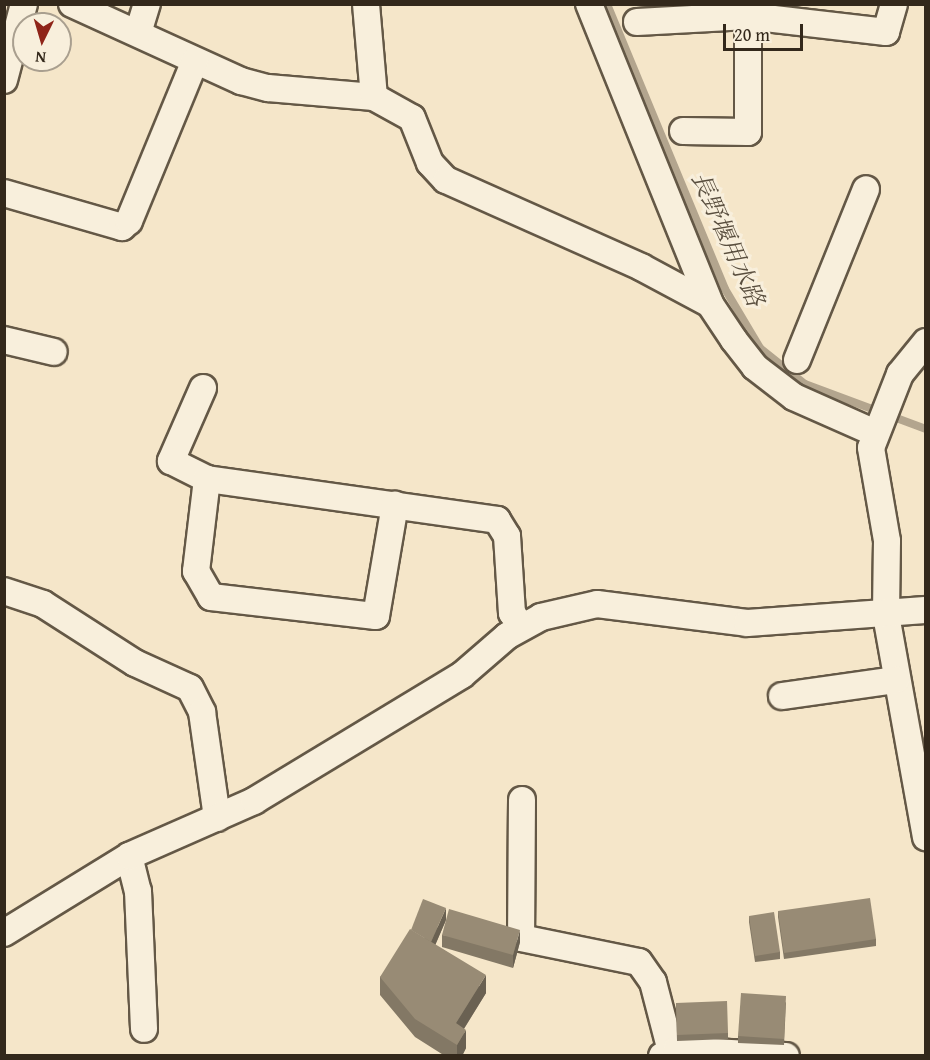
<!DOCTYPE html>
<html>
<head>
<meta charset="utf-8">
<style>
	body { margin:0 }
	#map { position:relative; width:930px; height:1060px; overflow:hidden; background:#f5e6c9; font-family:"Gentium Book Plus","Noto Serif JP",serif }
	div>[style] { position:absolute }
	.stream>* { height:8px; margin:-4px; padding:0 4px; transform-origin:4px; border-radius:4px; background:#b3a58e }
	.roads { filter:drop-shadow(2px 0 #645846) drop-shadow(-2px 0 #645846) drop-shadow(0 2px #645846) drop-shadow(0 -2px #645846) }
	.street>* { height:26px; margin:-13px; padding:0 13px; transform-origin:13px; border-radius:13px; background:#f8efdc }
	.wall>* { inset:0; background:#837865 }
	.shaded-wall>* { inset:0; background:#6a6152 }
	.building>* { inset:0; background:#988b75 }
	span { translate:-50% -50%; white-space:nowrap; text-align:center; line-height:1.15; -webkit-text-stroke:6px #f8efdc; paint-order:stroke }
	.water-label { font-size:24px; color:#594e3e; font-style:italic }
	.frame { position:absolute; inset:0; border:6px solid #33281b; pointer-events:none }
	.north { position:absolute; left:12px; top:12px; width:60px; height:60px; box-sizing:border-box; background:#f8efdc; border:2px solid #a99f8f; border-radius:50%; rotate:185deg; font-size:16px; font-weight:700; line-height:24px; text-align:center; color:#33281b }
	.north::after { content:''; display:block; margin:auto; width:21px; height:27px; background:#8f2418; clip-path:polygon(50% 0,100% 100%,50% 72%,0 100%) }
	.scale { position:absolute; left:723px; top:24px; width:80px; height:27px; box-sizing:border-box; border:3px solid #33281b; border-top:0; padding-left:8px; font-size:18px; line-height:21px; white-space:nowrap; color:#33281b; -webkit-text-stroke:4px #f8efdc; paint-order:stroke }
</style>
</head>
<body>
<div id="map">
	<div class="stream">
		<div style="left:607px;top:4px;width:308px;rotate:67.5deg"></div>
		<div style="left:725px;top:289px;width:69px;rotate:59.3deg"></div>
		<div style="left:760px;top:348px;width:58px;rotate:38.7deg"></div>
		<div style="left:805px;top:384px;width:129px;rotate:20.4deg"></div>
	</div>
	<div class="roads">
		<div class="street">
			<div style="left:72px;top:4px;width:186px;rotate:24.5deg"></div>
			<div style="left:241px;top:81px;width:28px;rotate:15deg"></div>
			<div style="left:268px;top:88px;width:106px;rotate:4.9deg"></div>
			<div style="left:374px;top:97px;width:43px;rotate:28.9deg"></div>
			<div style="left:412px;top:118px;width:48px;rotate:68.2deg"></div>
			<div style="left:430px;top:163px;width:23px;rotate:47deg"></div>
			<div style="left:446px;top:180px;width:214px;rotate:24deg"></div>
			<div style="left:641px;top:267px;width:78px;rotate:28.2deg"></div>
			<div style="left:366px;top:4px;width:93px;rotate:85.1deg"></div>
			<div style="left:589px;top:4px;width:323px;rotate:68deg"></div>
			<div style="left:710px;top:304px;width:43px;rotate:56.3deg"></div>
			<div style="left:734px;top:340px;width:34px;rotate:52deg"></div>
			<div style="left:755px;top:367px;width:49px;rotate:37.6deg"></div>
			<div style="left:794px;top:397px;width:86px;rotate:23.9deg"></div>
			<div style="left:637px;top:22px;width:111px;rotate:-3.1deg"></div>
			<div style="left:748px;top:16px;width:139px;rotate:6.6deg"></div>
			<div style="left:886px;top:32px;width:29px;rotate:-74deg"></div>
			<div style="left:138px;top:33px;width:30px;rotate:-73deg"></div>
			<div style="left:4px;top:80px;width:79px;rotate:-75.3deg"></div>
			<div style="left:683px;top:131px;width:65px;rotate:0.9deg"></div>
			<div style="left:748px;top:132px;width:116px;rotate:-90deg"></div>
			<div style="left:4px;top:193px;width:123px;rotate:16.1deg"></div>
			<div style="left:122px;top:227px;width:9px;rotate:-41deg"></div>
			<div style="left:129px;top:221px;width:173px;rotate:-67.6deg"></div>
			<div style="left:4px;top:340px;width:51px;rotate:13.5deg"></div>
			<div style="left:926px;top:342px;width:41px;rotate:129.1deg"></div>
			<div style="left:900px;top:374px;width:79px;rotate:111.4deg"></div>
			<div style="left:871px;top:448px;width:94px;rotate:80.2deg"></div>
			<div style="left:887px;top:541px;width:74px;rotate:90.8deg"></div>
			<div style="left:886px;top:615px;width:226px;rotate:79.8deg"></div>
			<div style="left:797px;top:360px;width:184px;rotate:-68deg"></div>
			<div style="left:203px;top:388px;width:80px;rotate:113.7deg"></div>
			<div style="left:171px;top:461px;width:40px;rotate:26.6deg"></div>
			<div style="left:207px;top:479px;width:293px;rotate:8deg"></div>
			<div style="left:497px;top:520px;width:19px;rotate:58deg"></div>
			<div style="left:507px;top:536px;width:77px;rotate:86.3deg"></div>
			<div style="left:512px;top:613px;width:16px;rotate:55deg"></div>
			<div style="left:207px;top:479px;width:93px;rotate:96.8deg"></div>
			<div style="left:196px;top:571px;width:30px;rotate:60deg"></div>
			<div style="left:211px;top:597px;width:166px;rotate:6.6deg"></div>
			<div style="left:376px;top:616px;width:113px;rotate:-80.3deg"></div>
			<div style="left:4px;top:591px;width:41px;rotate:18.4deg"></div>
			<div style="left:43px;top:604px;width:109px;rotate:32.7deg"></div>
			<div style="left:135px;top:663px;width:60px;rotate:24.4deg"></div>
			<div style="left:190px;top:688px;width:27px;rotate:63deg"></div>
			<div style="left:202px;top:712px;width:107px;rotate:81.9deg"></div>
			<div style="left:782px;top:696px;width:115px;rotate:-8deg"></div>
			<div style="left:522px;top:800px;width:138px;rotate:90.4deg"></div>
			<div style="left:521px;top:938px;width:120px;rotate:11.5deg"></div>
			<div style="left:639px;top:962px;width:24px;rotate:55deg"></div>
			<div style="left:653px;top:982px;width:71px;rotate:75.4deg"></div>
			<div style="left:129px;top:856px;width:36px;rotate:76deg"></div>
			<div style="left:138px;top:891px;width:138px;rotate:87.5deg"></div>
			<div style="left:4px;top:933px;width:147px;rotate:-31.6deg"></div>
			<div style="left:129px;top:856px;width:137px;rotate:-23.7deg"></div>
			<div style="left:254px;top:801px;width:243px;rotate:-31.2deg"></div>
			<div style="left:462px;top:675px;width:60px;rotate:-40.9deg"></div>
			<div style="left:507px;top:636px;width:39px;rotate:-29deg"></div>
			<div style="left:541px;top:617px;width:57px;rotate:-13.1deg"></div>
			<div style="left:597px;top:604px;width:151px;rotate:7.2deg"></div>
			<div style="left:747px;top:623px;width:179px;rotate:-4.2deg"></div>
			<div style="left:662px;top:1056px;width:15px;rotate:-23deg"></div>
			<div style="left:676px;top:1050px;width:110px;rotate:3.1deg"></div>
		</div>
	</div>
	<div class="wall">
		<div style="clip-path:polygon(778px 911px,876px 939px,876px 946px,784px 959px,778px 917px)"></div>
		<div style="clip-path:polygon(749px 916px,780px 952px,780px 959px,755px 962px,749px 922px)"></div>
		<div style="clip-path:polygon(446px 920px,435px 945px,486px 993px,464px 1029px,466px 1048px,462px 1056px,445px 1056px,415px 1037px,380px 995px,380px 977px)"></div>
		<div style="clip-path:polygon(442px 935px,520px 942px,513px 968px,442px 947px)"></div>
		<div style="clip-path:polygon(786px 1002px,784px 1045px,738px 1043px,738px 1036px)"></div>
		<div style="clip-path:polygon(676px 1003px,728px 1033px,728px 1039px,677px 1041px)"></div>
	</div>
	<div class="shaded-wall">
		<div style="clip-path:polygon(446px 908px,446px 920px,431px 955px,431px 942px)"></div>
		<div style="clip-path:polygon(520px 930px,520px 942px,513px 968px,513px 955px)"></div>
		<div style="clip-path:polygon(486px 975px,486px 993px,456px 1041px,456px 1023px)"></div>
		<div style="clip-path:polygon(466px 1030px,466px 1048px,462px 1056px,457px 1056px,457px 1045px)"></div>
	</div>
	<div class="building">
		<div style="clip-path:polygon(870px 898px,876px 939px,784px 953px,778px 911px)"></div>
		<div style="clip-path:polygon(423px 899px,446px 908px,431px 942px,411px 930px)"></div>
		<div style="clip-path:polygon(449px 909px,520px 930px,513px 955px,442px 935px)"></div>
		<div style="clip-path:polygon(774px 912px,780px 952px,755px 956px,749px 916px)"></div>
		<div style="clip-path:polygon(410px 929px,486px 975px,456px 1023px,466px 1030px,457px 1045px,415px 1019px,380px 977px)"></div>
		<div style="clip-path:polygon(741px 993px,786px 996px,784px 1039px,738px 1036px)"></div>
		<div style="clip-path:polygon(727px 1001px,728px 1033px,677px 1035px,676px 1003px)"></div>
	</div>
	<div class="water-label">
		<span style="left:728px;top:239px;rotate:66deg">長野堰用水路</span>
	</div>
	<div class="frame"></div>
	<div class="north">N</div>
	<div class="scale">20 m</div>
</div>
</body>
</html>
